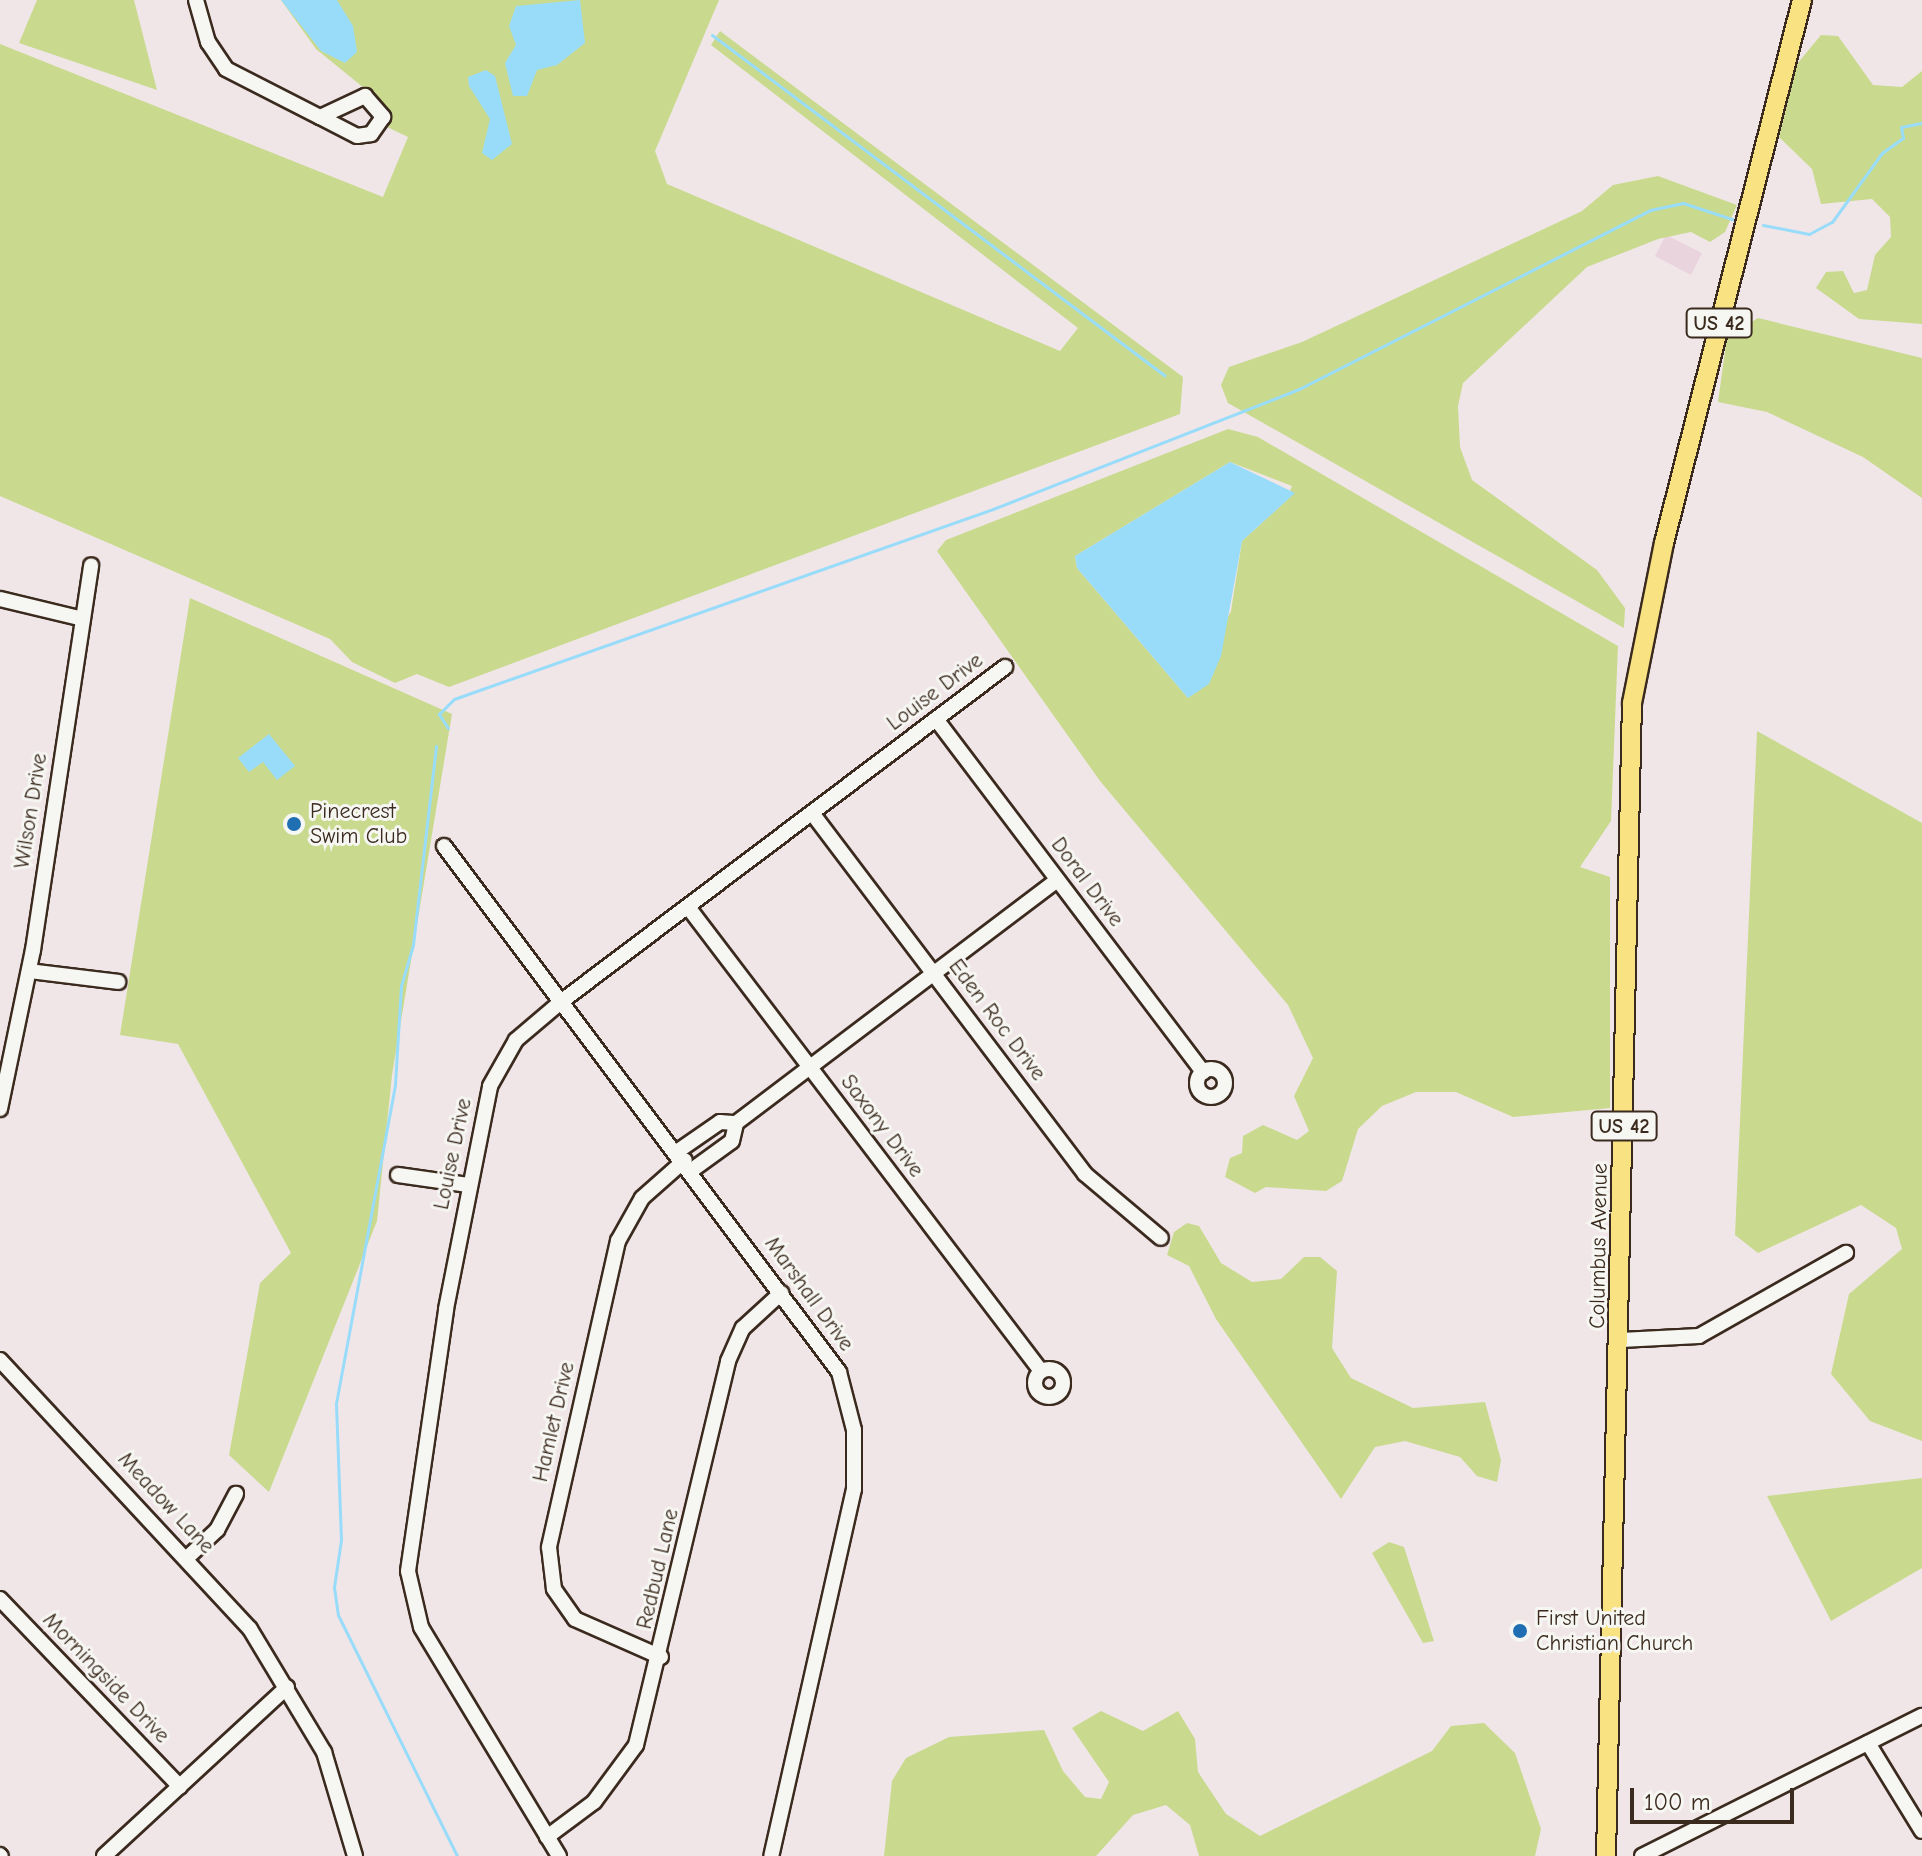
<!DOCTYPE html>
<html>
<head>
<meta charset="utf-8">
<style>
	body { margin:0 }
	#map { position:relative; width:1922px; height:1856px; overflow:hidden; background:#f0e6e8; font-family:"Comic Neue",sans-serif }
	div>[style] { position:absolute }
	.built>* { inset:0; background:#e9d3dc }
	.green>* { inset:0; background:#c9da8e }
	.water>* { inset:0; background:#98dcfa }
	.stream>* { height:3px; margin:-1.5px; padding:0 1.5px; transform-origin:1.5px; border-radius:1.5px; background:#98dcfa }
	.roads { filter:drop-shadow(2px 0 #3b2a1e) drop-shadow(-2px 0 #3b2a1e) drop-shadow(0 2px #3b2a1e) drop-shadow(0 -2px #3b2a1e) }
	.minor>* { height:14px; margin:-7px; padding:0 7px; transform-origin:7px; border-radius:7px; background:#f6f6f2 }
	.minor>.ring { margin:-7px; padding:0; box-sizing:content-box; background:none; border:14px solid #f6f6f2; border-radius:50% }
	.major>* { height:18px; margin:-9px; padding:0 9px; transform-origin:9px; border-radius:9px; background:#f8e281 }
	.dots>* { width:22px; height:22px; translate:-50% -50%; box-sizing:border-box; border:4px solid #f6f6f2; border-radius:50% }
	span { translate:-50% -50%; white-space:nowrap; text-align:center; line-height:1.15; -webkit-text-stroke:6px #f6f6f2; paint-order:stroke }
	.shield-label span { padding:2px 6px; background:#f6f6f2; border:2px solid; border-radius:6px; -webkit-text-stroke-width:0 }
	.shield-label { font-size:20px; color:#3b2a1e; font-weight:700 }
	.street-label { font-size:22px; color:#3b2a1e }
	.poi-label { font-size:22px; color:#3b2a1e }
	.left { translate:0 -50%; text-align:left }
	.scale { position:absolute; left:1630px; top:1788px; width:164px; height:36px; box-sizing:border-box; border:4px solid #3b2a1e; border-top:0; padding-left:10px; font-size:24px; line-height:28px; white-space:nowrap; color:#3b2a1e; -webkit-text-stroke:6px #f6f6f2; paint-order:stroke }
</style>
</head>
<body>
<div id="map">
	<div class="built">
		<div style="clip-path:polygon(1666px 235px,1702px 253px,1691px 275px,1655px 256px)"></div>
	</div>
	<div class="green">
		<div style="clip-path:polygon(37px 0,134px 0,157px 90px,19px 43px)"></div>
		<div style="clip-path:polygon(281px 0,719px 0,655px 151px,667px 184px,1060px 351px,1078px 328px,711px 45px,720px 31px,1183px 377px,1180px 414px,449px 687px,417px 674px,395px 683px,352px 662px,330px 639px,0 496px,0 44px,383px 197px,408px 137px,385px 126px,380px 101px,316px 49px)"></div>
		<div style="clip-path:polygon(1821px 35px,1838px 36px,1873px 85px,1902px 87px,1922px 71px,1922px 324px,1859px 319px,1816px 288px,1826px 272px,1843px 271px,1854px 293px,1867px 290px,1875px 255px,1891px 237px,1890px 217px,1872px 199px,1821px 204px,1812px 169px,1779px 137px,1797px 64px)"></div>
		<div style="clip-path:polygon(1658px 176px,1737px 205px,1725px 232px,1710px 242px,1691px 232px,1658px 239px,1587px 267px,1463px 383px,1458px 406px,1460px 447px,1472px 480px,1597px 570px,1625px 608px,1624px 628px,1228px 403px,1221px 385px,1229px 367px,1302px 342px,1582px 211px,1613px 185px)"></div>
		<div style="clip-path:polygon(1758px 318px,1922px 358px,1922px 498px,1863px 457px,1767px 412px,1718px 402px,1727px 337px)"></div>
		<div style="clip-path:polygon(evenodd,1228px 429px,1258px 437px,1618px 646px,1611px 821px,1580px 867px,1610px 877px,1610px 1108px,1513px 1117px,1456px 1092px,1416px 1092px,1382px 1106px,1358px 1129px,1342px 1181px,1326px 1191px,1266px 1187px,1255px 1193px,1225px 1177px,1230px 1158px,1242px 1153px,1243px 1136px,1263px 1125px,1297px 1140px,1309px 1131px,1294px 1096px,1313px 1058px,1288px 1005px,1100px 781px,937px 551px,946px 540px,1228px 429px,1230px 462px,1292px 486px,1286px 501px,1242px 541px,1231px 611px,1188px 698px,1077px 568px,1075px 556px,1230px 462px)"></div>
		<div style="clip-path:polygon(190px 598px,452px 714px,392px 1075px,377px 1221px,269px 1492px,229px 1455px,260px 1283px,291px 1253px,178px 1044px,120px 1035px)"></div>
		<div style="clip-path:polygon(1757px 731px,1922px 823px,1922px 1441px,1870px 1421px,1831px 1374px,1849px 1294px,1902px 1249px,1896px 1228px,1861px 1205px,1758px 1253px,1735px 1235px)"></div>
		<div style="clip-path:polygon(1187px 1223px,1199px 1226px,1221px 1263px,1252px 1282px,1281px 1279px,1304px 1257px,1320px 1257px,1337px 1271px,1332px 1348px,1351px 1378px,1413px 1408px,1485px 1402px,1501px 1460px,1497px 1482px,1477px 1476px,1460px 1457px,1405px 1441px,1375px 1447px,1341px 1499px,1216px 1319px,1189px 1266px,1167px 1255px,1174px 1232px)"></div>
		<div style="clip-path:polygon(1922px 1478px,1922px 1568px,1831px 1621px,1767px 1496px)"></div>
		<div style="clip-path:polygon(1389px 1542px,1404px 1547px,1434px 1641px,1423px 1643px,1372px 1553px)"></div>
		<div style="clip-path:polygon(1101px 1711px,1143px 1731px,1178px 1711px,1195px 1739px,1198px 1772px,1226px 1814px,1260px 1836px,1432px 1751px,1451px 1726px,1484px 1723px,1515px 1753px,1541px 1829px,1535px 1856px,1199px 1856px,1190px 1825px,1166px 1805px,1133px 1815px,1096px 1856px,884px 1856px,892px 1781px,906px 1758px,949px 1737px,1044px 1730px,1063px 1771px,1085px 1797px,1101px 1799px,1109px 1782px,1072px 1728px)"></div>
	</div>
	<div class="water">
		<div style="clip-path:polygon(281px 0,337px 0,353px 26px,357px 52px,345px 63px,321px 51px)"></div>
		<div style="clip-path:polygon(580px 0,585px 43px,557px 65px,537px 70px,527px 96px,513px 96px,505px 63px,516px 45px,509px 26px,516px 6px)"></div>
		<div style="clip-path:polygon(486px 70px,495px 76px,512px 144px,492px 160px,482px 153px,490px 119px,469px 86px,468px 77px)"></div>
		<div style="clip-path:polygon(1230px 462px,1295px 493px,1242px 541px,1221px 656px,1209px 684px,1188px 698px,1077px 568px,1075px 556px)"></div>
		<div style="clip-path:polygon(269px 734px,295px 766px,277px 780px,263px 762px,249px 772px,238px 758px)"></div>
	</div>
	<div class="stream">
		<div style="left:712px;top:35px;width:566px;rotate:36.95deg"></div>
		<div style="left:1763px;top:225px;width:47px;rotate:11.1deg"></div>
		<div style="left:1809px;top:234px;width:26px;rotate:-28deg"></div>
		<div style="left:1832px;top:222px;width:85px;rotate:-54.1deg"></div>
		<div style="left:1882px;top:153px;width:26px;rotate:-36deg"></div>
		<div style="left:1903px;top:138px;width:11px;rotate:-100deg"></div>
		<div style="left:1901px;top:127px;width:21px;rotate:-11deg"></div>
		<div style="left:448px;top:728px;width:17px;rotate:-123deg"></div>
		<div style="left:439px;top:714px;width:21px;rotate:-45deg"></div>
		<div style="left:454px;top:699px;width:572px;rotate:-19.42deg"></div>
		<div style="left:993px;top:509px;width:329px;rotate:-21.4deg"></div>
		<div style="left:1299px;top:389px;width:394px;rotate:-27deg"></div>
		<div style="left:1650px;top:210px;width:34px;rotate:-12deg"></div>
		<div style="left:1683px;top:203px;width:55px;rotate:18.1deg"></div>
		<div style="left:436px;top:746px;width:200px;rotate:96.6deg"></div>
		<div style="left:413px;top:945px;width:43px;rotate:106.3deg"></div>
		<div style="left:401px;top:986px;width:99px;rotate:93.5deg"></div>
		<div style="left:395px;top:1085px;width:324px;rotate:100.5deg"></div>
		<div style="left:336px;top:1404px;width:136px;rotate:87.9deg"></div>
		<div style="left:341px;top:1540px;width:48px;rotate:98.5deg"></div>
		<div style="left:334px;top:1587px;width:28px;rotate:82deg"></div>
		<div style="left:338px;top:1615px;width:269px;rotate:63.7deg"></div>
	</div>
	<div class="roads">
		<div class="minor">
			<div style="left:196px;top:0;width:44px;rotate:74.1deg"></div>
			<div style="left:208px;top:42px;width:32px;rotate:56deg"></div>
			<div style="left:226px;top:69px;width:106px;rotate:27.1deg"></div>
			<div style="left:365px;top:96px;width:28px;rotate:49deg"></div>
			<div style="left:383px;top:117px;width:21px;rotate:125deg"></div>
			<div style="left:371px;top:134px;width:14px;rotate:172deg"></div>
			<div style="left:357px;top:136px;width:42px;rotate:-152.8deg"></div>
			<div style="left:320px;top:117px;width:50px;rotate:-25deg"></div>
			<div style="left:0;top:599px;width:85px;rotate:13.5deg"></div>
			<div style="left:936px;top:719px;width:443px;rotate:52.9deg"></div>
			<div style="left:812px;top:813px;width:453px;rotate:52.9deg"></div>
			<div style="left:1085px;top:1174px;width:99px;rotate:40.1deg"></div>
			<div style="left:444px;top:846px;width:658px;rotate:53.1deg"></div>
			<div style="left:839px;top:1372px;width:60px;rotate:75.5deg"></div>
			<div style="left:854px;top:1430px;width:59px;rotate:90deg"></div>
			<div style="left:854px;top:1489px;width:376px;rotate:102.7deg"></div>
			<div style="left:688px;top:907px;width:583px;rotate:52.74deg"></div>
			<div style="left:29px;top:971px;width:90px;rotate:7deg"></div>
			<div class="ring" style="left:1197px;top:1069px;width:14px;height:14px"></div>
			<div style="left:0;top:1109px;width:162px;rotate:-78.3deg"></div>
			<div style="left:33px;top:950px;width:389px;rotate:-81.4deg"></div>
			<div style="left:678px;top:1151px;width:51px;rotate:-34.6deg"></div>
			<div style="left:720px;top:1122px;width:16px;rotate:4deg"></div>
			<div style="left:736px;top:1123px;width:403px;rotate:-37.1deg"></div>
			<div style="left:692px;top:1170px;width:49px;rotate:-35.9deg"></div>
			<div style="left:732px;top:1141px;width:18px;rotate:-77deg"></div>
			<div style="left:398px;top:1175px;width:71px;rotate:8.1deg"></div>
			<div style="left:1621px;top:1340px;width:78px;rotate:-2.9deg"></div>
			<div style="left:1699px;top:1336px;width:169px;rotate:-29.5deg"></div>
			<div style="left:0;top:1360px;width:367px;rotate:47.1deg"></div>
			<div style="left:250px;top:1629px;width:144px;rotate:59deg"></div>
			<div style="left:324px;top:1752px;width:109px;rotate:73.4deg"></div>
			<div class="ring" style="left:1035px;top:1369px;width:14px;height:14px"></div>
			<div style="left:188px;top:1557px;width:40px;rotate:-43deg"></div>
			<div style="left:217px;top:1530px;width:41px;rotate:-62.2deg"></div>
			<div style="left:0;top:1599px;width:260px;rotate:46.2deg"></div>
			<div style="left:661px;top:1657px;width:94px;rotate:-156.2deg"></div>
			<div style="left:575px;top:1619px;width:37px;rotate:-125deg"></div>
			<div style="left:554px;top:1589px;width:42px;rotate:-96.8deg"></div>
			<div style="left:549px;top:1547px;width:314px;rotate:-77.3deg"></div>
			<div style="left:618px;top:1241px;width:49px;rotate:-60.8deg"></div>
			<div style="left:642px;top:1198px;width:57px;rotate:-41.5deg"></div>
			<div style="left:1868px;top:1743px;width:103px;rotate:58.5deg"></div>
			<div style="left:547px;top:1837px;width:59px;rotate:-36.7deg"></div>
			<div style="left:594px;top:1802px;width:71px;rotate:-53.6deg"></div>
			<div style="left:636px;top:1745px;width:395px;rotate:-76.5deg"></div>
			<div style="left:728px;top:1361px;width:36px;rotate:-66deg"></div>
			<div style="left:743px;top:1328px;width:52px;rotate:-42.6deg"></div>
			<div style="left:0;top:1855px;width:1px;rotate:45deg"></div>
			<div style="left:104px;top:1856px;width:249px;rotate:-42.7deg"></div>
			<div style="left:559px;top:1856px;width:267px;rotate:-121.1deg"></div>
			<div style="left:421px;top:1627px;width:57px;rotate:-103.1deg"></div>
			<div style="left:408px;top:1571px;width:265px;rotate:-81.7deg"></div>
			<div style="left:446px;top:1309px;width:227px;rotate:-78.8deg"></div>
			<div style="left:490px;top:1086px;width:53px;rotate:-60.5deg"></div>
			<div style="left:516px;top:1040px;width:60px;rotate:-40.3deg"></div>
			<div style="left:562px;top:1001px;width:555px;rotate:-37.01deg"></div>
			<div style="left:1642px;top:1856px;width:313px;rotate:-26.6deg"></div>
		</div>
		<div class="major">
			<div style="left:1606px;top:1856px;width:1153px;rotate:-88.71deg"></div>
			<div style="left:1632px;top:703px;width:163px;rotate:-78.7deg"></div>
			<div style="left:1664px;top:543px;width:560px;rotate:-75.74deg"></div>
		</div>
	</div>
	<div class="dots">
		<div style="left:294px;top:824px;background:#1f6fb2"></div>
		<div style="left:1520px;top:1631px;background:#1f6fb2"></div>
	</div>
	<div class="shield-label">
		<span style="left:1719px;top:323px">US 42</span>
		<span style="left:1624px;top:1126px">US 42</span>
	</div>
	<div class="street-label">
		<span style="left:935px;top:692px;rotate:-37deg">Louise Drive</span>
		<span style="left:31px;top:811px;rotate:-81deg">Wilson Drive</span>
		<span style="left:1087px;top:882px;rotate:53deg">Doral Drive</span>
		<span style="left:997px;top:1020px;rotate:53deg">Eden Roc Drive</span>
		<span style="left:882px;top:1126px;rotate:53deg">Saxony Drive</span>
		<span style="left:453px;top:1154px;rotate:-78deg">Louise Drive</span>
		<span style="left:1599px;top:1246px;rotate:-89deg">Columbus Avenue</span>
		<span style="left:809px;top:1294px;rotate:54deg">Marshall Drive</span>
		<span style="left:554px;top:1422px;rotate:-77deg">Hamlet Drive</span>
		<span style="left:166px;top:1503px;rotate:47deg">Meadow Lane</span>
		<span style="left:658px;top:1569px;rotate:-77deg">Redbud Lane</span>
		<span style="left:106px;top:1678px;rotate:46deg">Morningside Drive</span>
	</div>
	<div class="poi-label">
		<span class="left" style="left:310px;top:824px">Pinecrest<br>Swim Club</span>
		<span class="left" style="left:1536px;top:1631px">First United<br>Christian Church</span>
	</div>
	<div class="scale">100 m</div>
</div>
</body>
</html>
